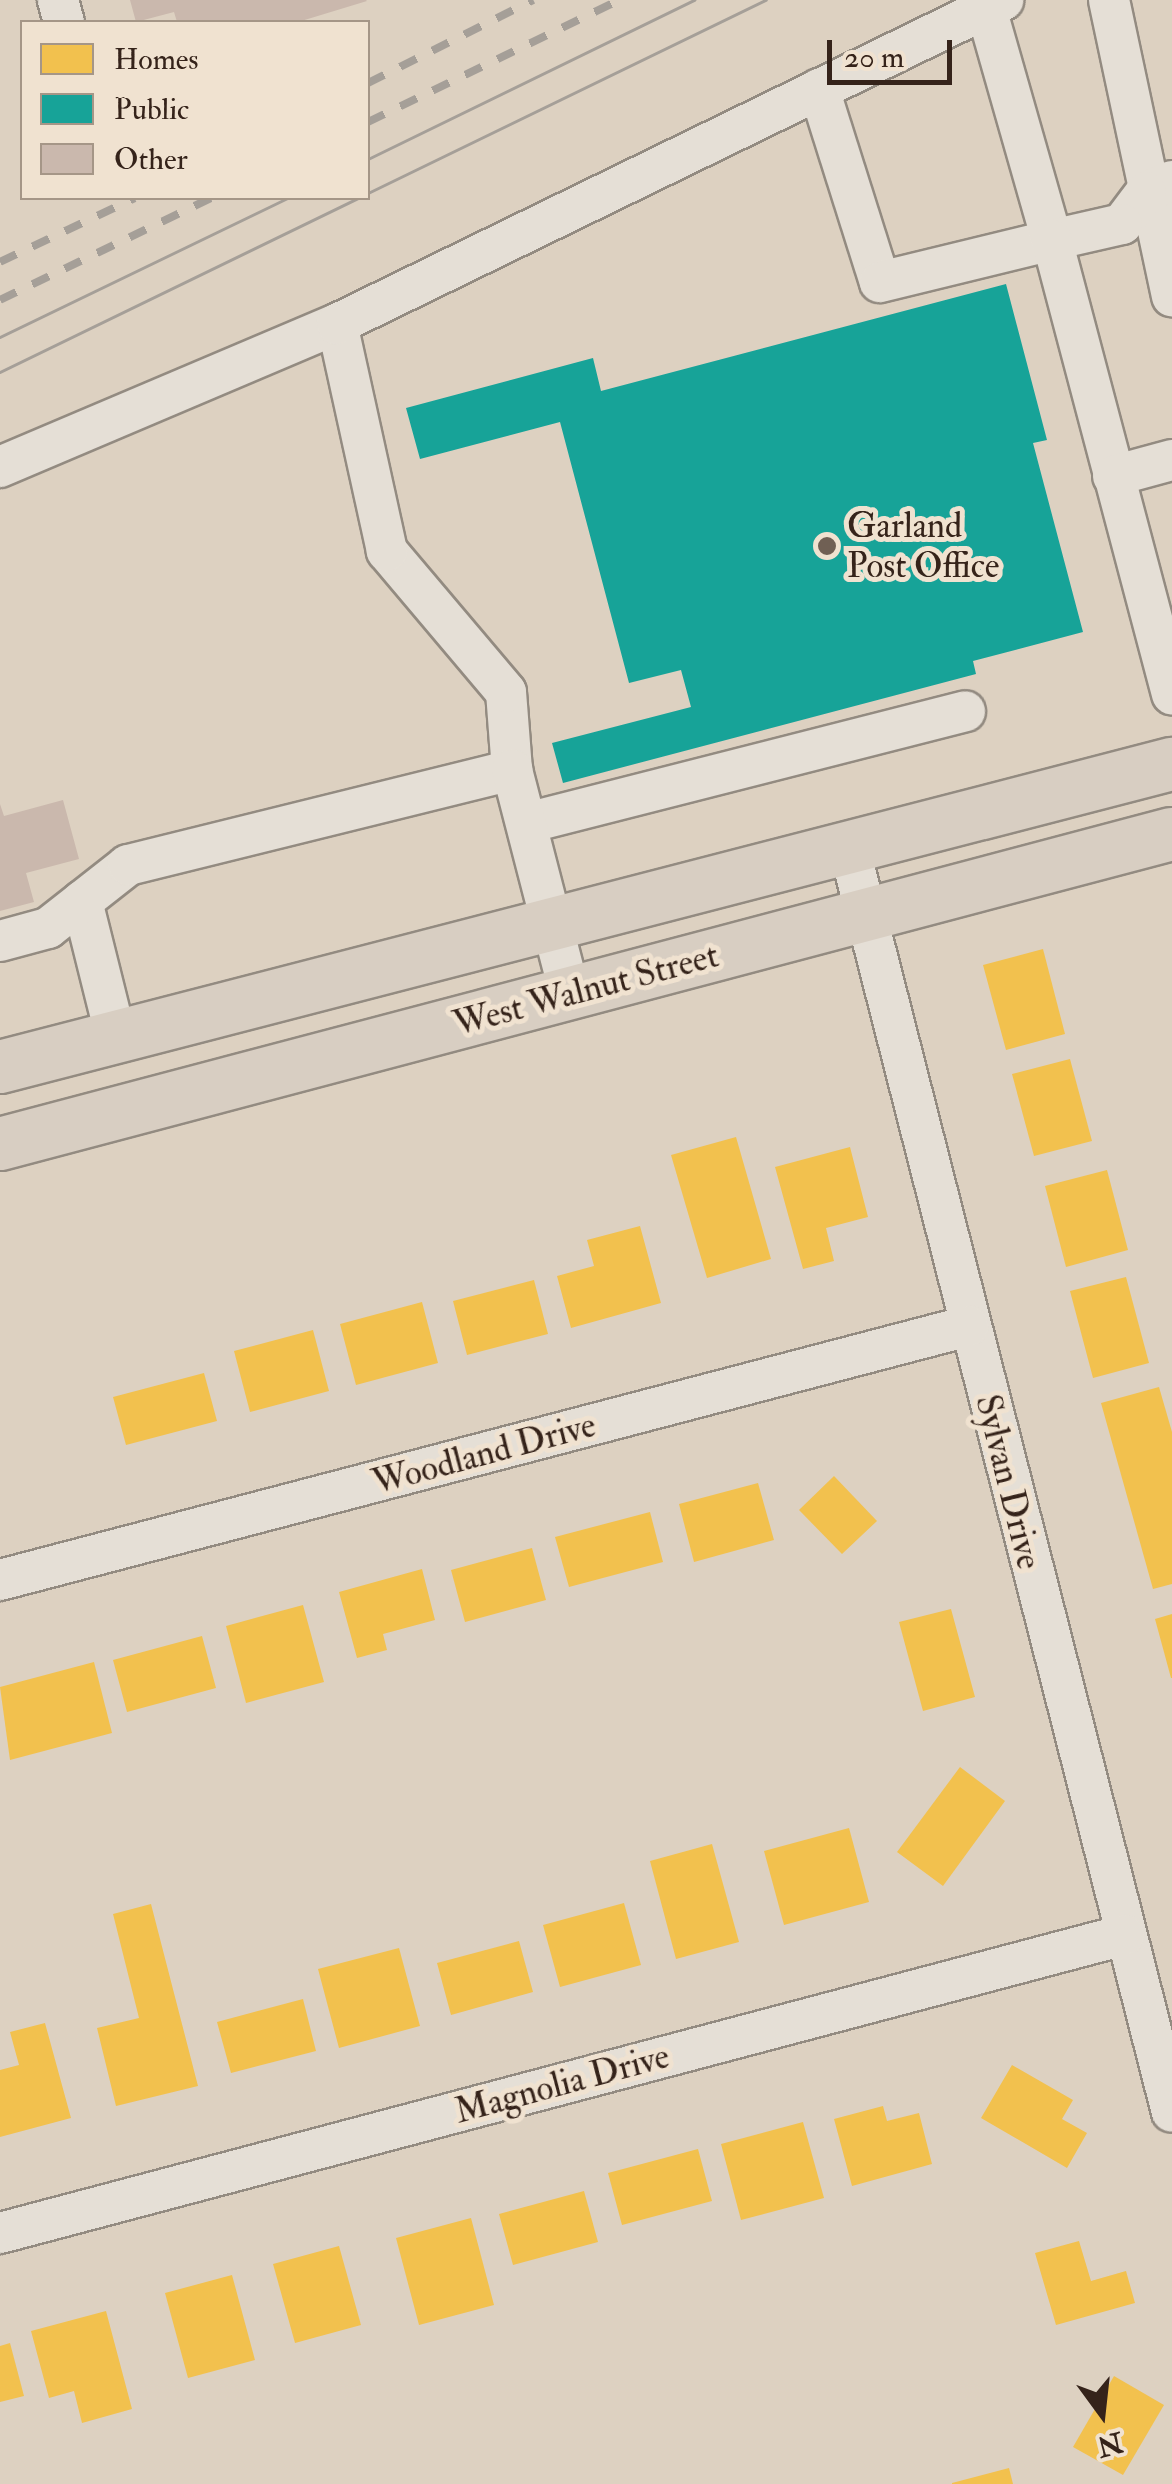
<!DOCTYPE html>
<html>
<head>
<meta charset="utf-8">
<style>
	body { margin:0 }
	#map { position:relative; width:1172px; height:2484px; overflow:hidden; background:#ddd1c1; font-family:"IM FELL Double Pica",serif }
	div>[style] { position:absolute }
	.homes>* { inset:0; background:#f2c14e }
	.public>* { inset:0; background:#17a398 }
	.building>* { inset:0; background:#cab8ad }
	.roads { filter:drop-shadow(2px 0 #938b81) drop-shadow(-2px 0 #938b81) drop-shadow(0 2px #938b81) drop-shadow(0 -2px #938b81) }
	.minor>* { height:40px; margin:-20px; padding:0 20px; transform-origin:20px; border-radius:20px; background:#e5dfd6 }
	.major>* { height:52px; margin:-26px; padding:0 26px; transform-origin:26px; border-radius:26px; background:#d8cec2 }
	.tram>* { height:2.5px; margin:-1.25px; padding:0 1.25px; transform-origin:1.25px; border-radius:1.25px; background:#a59f98 }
	.rail>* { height:8px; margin-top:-4px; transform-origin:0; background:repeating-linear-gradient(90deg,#a59f98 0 18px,transparent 0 36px) }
	.dots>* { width:28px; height:28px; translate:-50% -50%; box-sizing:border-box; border:5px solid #f0e2d0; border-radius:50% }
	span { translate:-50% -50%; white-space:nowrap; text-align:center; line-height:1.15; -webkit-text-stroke:10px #f0e2d0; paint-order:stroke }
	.poi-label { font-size:35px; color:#35231a }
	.left { translate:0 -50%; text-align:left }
	.street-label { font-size:35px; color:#35231a }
	.legend { position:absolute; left:20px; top:20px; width:350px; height:180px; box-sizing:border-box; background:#f0e2d0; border:2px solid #a59687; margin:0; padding:12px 18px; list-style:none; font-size:30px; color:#35231a }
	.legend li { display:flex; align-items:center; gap:20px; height:50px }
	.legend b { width:50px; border:2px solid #a59687 }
	.north { position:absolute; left:1052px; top:2364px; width:100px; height:100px; -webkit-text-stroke:8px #f0e2d0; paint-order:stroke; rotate:165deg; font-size:28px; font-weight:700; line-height:40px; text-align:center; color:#35231a }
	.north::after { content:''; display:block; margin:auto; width:35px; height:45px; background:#35231a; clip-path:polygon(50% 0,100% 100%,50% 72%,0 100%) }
	.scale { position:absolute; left:827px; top:40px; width:125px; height:45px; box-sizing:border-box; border:5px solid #35231a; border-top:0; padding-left:12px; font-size:30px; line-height:35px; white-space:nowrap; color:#35231a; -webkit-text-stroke:8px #f0e2d0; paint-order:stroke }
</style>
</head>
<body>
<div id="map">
	<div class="homes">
		<div style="clip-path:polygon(1043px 949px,1065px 1034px,1006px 1050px,983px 965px)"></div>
		<div style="clip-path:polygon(1070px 1059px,1092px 1141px,1034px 1156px,1012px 1074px)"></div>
		<div style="clip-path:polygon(736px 1137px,771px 1259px,707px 1278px,671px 1155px)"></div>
		<div style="clip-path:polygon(850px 1147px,868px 1217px,826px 1228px,834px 1261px,803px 1269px,775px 1167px)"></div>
		<div style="clip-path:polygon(1107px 1170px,1128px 1250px,1066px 1267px,1045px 1186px)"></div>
		<div style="clip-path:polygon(640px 1226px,661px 1303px,571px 1328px,557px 1276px,594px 1266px,587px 1240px)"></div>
		<div style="clip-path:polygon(1126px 1277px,1149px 1363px,1093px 1378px,1070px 1291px)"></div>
		<div style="clip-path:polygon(534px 1280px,548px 1334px,467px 1355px,453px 1301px)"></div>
		<div style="clip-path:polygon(422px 1302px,438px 1363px,356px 1385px,340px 1324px)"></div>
		<div style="clip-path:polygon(313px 1330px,329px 1391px,250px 1412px,234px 1351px)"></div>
		<div style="clip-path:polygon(204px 1373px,217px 1421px,126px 1445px,113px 1397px)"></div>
		<div style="clip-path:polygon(1159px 1387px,1172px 1432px,1172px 1584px,1153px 1589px,1101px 1403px)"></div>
		<div style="clip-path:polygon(834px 1476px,877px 1521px,842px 1554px,799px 1510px)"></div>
		<div style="clip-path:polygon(758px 1483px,774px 1540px,694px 1562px,679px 1504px)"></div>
		<div style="clip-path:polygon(650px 1512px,663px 1562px,569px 1587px,555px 1537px)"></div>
		<div style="clip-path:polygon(532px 1548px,546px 1600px,465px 1622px,451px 1570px)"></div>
		<div style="clip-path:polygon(422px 1569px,435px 1620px,383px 1634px,387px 1650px,357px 1658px,339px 1592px)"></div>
		<div style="clip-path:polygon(303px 1605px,324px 1682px,246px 1703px,226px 1626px)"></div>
		<div style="clip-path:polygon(951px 1609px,975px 1697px,923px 1711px,899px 1622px)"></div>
		<div style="clip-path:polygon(1172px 1614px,1172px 1678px,1171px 1678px,1155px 1619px)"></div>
		<div style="clip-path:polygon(202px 1636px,216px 1688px,127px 1712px,113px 1660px)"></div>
		<div style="clip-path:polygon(94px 1662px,112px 1733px,10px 1760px,0 1687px)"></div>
		<div style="clip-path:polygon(960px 1767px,1005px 1801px,943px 1886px,897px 1852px)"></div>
		<div style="clip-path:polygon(849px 1828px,869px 1902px,784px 1925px,764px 1851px)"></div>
		<div style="clip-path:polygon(712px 1844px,739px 1942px,676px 1959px,650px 1861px)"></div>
		<div style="clip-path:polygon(624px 1903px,641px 1965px,560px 1987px,543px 1925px)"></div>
		<div style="clip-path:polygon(151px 1904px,198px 2086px,116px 2106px,97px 2028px,139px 2018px,113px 1914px)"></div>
		<div style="clip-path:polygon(519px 1941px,533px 1992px,451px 2015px,437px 1963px)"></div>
		<div style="clip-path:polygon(399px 1948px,420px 2026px,339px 2048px,318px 1969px)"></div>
		<div style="clip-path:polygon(303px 1999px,316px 2051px,231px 2073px,217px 2022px)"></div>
		<div style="clip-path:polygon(45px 2023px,71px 2118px,0 2137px,0 2070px,19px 2065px,10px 2032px)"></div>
		<div style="clip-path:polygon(1012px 2065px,1073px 2100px,1062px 2119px,1087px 2133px,1067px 2168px,981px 2118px)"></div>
		<div style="clip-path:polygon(883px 2106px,887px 2121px,919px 2113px,932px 2164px,852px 2186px,834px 2119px)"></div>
		<div style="clip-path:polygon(803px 2122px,824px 2198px,741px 2220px,721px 2144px)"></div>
		<div style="clip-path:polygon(698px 2149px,712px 2201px,622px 2225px,608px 2173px)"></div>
		<div style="clip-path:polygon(584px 2191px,598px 2242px,513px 2265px,499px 2214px)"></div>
		<div style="clip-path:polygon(471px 2218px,494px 2305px,419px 2325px,396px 2238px)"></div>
		<div style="clip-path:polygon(1079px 2241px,1091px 2281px,1126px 2271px,1135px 2303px,1056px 2325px,1035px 2253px)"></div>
		<div style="clip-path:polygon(339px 2246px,361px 2325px,295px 2343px,273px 2264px)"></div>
		<div style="clip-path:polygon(232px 2275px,255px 2360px,188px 2378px,165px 2293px)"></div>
		<div style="clip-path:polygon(106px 2311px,132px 2409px,82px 2423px,74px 2391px,49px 2398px,31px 2331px)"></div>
		<div style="clip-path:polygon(10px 2343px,24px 2396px,0 2402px,0 2346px)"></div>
		<div style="clip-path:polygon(1114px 2376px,1164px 2405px,1123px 2475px,1073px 2447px)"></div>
		<div style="clip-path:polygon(1009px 2468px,1013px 2484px,952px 2484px,952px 2483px)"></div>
	</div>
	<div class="public">
		<div style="clip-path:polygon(1006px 284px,1047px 440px,1033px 443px,1083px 632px,973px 661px,976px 674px,563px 783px,552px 743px,691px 707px,681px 670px,629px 683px,560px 422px,420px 459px,406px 408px,593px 358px,601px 391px)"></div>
	</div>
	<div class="building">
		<div style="clip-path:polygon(130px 0,366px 0,367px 1px,298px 22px,177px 22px,174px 12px,136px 22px)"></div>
		<div style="clip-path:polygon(63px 800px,79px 859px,26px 873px,34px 902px,0 911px,0 804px,4px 816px)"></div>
	</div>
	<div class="roads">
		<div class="minor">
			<div style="left:58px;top:0;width:23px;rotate:75deg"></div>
			<div style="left:1109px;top:0;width:303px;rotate:78deg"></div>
			<div style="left:819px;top:89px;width:202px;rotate:72.5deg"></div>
			<div style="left:880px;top:282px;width:177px;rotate:-13.7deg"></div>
			<div style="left:1052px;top:240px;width:241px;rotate:-105.9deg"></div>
			<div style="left:1172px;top:181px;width:28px;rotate:157deg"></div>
			<div style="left:1146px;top:192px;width:40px;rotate:127deg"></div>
			<div style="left:1122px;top:224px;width:72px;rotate:167.1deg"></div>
			<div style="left:1052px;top:240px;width:470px;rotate:75.2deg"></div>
			<div style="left:0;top:467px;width:366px;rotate:-23deg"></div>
			<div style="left:1113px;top:476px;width:61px;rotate:-15.2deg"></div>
			<div style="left:512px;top:770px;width:78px;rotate:-94.4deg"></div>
			<div style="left:506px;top:692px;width:185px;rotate:-130.2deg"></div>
			<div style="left:387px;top:551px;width:232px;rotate:-102.4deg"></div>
			<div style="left:337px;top:324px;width:741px;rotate:-25.94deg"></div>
			<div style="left:527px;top:823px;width:452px;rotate:-14.3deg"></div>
			<div style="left:850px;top:851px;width:1301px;rotate:75.68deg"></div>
			<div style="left:82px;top:901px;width:140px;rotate:76deg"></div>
			<div style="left:0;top:941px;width:50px;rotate:-15.2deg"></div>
			<div style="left:48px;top:928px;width:102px;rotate:-38.2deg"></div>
			<div style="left:128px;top:865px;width:396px;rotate:-13.9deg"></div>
			<div style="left:512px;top:770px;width:231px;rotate:75.5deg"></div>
			<div style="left:0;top:1580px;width:1001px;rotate:-14.7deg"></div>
			<div style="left:0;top:2233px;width:1163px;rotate:-14.85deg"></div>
		</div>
		<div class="major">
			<div style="left:0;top:1067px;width:1211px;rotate:-14.5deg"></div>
			<div style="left:0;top:1144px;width:1212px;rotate:-14.82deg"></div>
		</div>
	</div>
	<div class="tram">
		<div style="left:368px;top:159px;width:363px;rotate:-26deg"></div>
		<div style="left:368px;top:193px;width:442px;rotate:-25.9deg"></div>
		<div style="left:0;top:337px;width:320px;rotate:-25.8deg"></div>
		<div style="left:0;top:372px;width:399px;rotate:-25.9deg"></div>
	</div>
	<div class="rail">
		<div style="left:368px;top:83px;width:185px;rotate:-26.7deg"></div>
		<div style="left:368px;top:122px;width:279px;rotate:-25.9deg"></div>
		<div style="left:0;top:262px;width:149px;rotate:-25.4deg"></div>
		<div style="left:0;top:300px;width:234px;rotate:-25.8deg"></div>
	</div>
	<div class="dots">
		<div style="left:827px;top:546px;background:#706054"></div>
	</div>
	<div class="poi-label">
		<span class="left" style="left:847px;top:546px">Garland<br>Post Office</span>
	</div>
	<div class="street-label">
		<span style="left:586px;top:990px;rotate:-15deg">West Walnut Street</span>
		<span style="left:484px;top:1454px;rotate:-15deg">Woodland Drive</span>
		<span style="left:1008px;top:1482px;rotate:76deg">Sylvan Drive</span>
		<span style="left:562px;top:2084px;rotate:-15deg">Magnolia Drive</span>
	</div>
	<ul class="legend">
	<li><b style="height:28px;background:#f2c14e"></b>Homes</li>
	<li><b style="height:28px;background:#17a398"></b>Public</li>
	<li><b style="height:28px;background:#cab8ad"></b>Other</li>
	</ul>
	<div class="north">N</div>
	<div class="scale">20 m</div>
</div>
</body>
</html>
